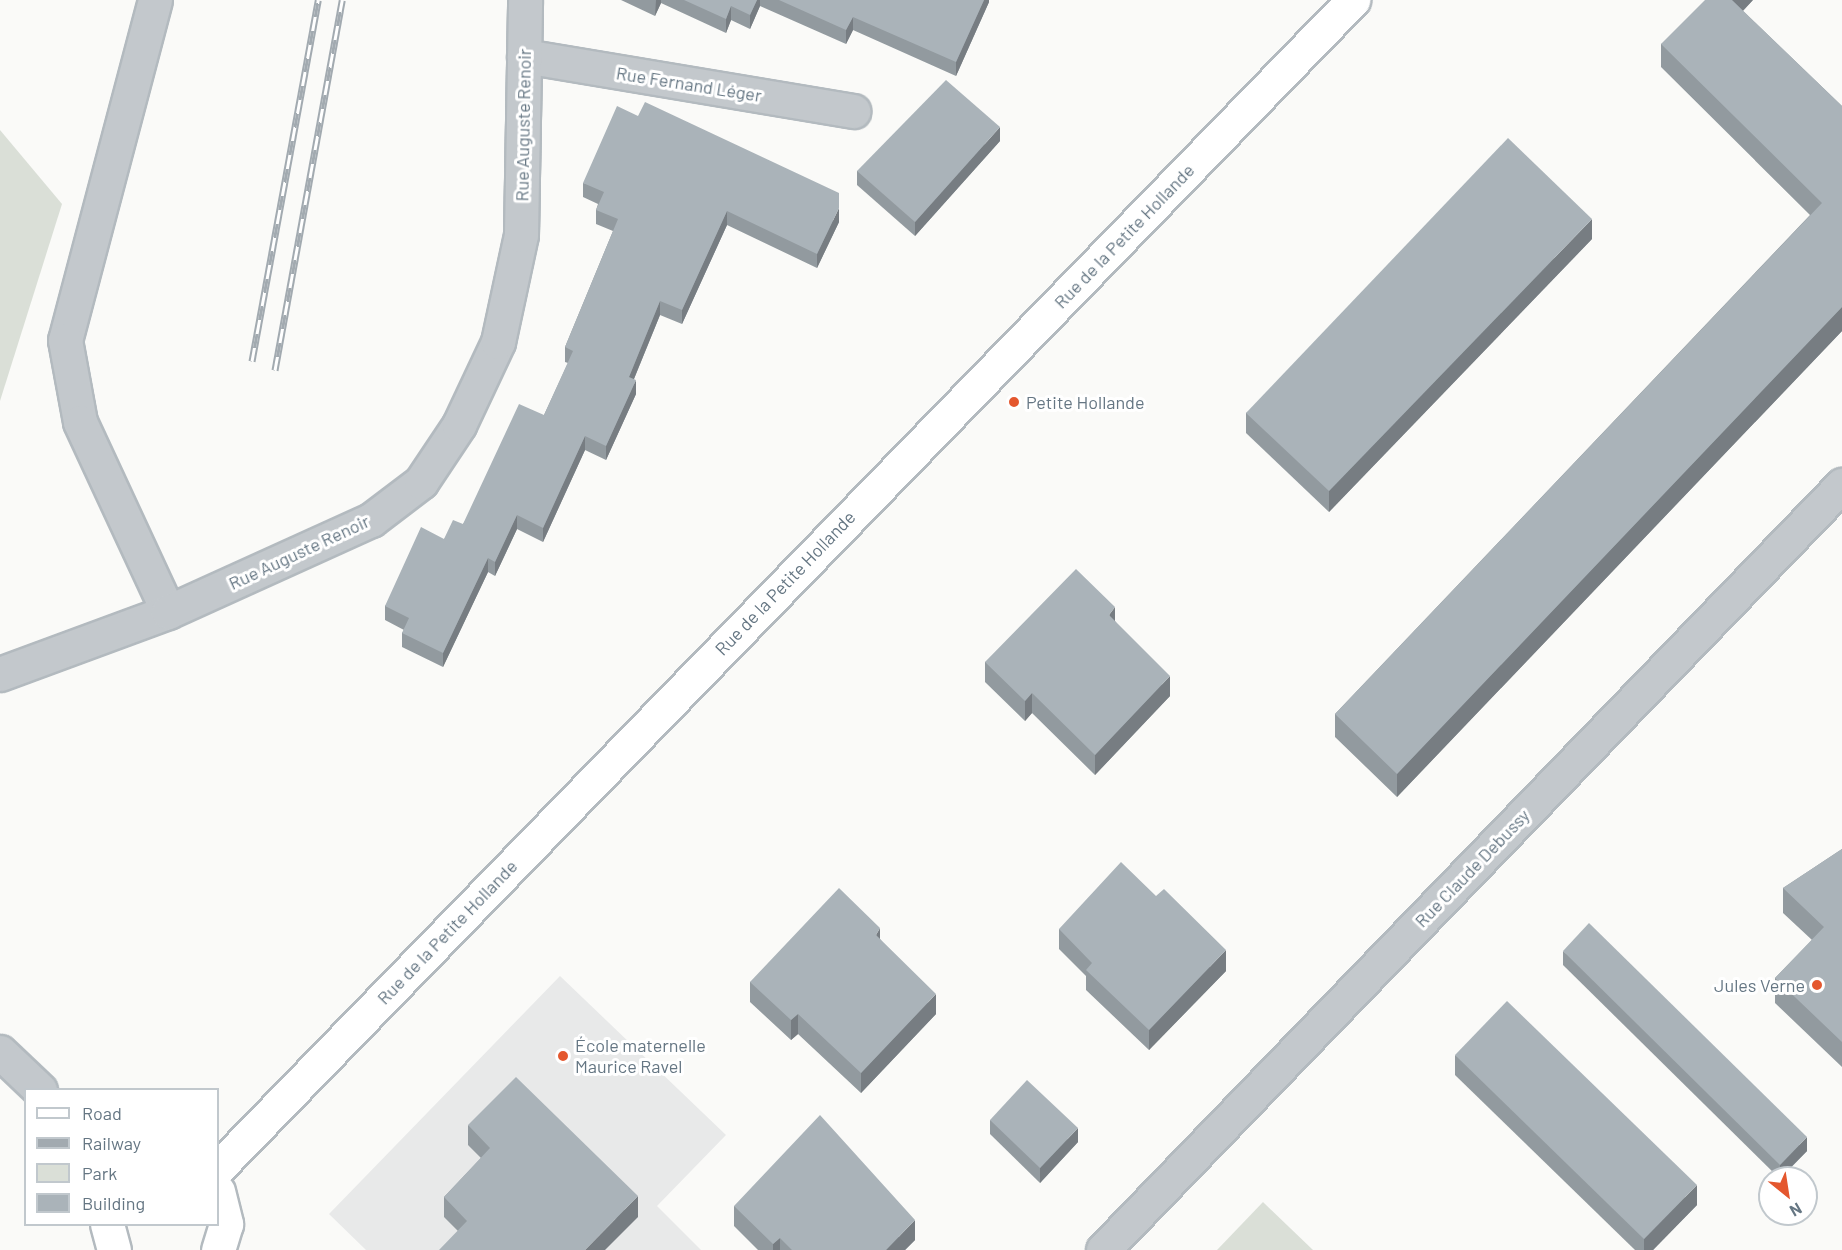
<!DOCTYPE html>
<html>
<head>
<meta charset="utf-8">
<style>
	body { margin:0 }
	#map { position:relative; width:1842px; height:1250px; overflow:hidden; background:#fafaf8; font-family:Barlow,sans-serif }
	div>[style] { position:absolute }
	.built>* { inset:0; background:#e8e9e9 }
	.green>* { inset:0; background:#dadfd7 }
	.roads { filter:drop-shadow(2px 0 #b3babf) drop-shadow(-2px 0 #b3babf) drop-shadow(0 2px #b3babf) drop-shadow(0 -2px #b3babf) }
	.street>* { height:33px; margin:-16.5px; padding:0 16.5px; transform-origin:16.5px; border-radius:16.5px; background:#c3c8cc }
	.secondary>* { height:33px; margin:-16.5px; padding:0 16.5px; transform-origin:16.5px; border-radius:16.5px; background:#fff }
	.rail>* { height:7px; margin-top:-3.5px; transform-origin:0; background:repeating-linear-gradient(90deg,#fff 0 14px,#a2aab0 0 28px); box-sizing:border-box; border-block:2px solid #a2aab0 }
	.wall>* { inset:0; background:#929a9f }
	.shaded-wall>* { inset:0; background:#777d82 }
	.building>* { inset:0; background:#aab3b9 }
	.dots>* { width:16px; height:16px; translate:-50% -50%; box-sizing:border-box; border:3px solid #fff; border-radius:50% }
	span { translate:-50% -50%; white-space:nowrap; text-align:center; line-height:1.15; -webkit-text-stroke:6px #fff; paint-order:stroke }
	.street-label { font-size:18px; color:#657683 }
	.poi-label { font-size:18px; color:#657683 }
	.left { translate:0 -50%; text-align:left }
	.right { translate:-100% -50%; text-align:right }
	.legend { position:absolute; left:24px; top:1088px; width:195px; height:138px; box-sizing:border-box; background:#fff; border:2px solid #c1c8cd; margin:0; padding:8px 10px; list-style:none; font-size:18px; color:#657683 }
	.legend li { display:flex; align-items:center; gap:12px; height:30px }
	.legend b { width:30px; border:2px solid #c1c8cd }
	.north { position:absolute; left:1758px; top:1166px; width:60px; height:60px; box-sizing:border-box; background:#fff; border:2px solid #c1c8cd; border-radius:50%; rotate:150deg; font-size:16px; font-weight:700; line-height:24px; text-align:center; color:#657683 }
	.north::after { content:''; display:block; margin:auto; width:21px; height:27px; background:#e4572e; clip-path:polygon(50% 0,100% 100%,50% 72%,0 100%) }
</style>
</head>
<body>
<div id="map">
	<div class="built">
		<div style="clip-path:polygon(560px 976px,726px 1135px,657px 1206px,701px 1250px,366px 1250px,329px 1214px)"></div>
	</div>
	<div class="green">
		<div style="clip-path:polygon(0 130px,62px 204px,0 401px)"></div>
		<div style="clip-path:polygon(1263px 1202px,1313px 1250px,1217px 1250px)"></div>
	</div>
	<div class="roads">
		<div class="street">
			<div style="left:155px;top:0;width:352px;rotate:104.8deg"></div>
			<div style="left:65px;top:340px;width:83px;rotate:79.6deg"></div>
			<div style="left:80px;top:422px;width:209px;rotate:65.1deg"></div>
			<div style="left:524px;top:56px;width:334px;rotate:9.5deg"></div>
			<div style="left:0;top:674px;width:179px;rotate:-20.3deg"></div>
			<div style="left:168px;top:612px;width:223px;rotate:-24.4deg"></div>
			<div style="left:371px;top:520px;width:63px;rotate:-37.2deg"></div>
			<div style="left:421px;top:482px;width:69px;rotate:-56.3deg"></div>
			<div style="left:459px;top:425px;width:92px;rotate:-64.8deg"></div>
			<div style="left:498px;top:342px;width:109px;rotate:-77.9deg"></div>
			<div style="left:521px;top:235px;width:235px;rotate:-89deg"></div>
			<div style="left:0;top:1052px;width:55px;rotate:43.5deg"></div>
			<div style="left:1103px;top:1250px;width:1064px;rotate:-45.99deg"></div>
		</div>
		<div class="secondary">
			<div style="left:218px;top:1168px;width:1629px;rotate:-45.82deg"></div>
			<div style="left:218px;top:1191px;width:34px;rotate:76deg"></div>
			<div style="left:226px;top:1224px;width:27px;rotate:107deg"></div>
			<div style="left:107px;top:1224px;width:27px;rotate:75deg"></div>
		</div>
	</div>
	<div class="rail">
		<div style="left:252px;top:361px;width:367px;rotate:-79.6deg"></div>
		<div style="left:275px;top:370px;width:376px;rotate:-79.7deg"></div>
	</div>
	<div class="wall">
		<div style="clip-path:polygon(621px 0,989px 0,989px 2px,956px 76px,853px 30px,846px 44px,760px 6px,750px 29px,731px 20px,726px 33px,661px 3px,655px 16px)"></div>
		<div style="clip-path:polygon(1753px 0,1743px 11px,1842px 106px,1842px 331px,1397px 797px,1335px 737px,1335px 714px,1810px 215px,1661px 67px,1661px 44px)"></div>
		<div style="clip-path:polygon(1000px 141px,915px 236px,857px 185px,857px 171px)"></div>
		<div style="clip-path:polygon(583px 183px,839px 222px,817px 268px,727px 225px,682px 324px,660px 315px,634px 379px,636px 394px,606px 460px,585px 450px,543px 542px,517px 529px,495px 576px,488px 572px,443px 667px,402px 647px,402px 633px,404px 630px,385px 620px,385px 606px,444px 539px,463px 524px,544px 415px,568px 363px,565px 362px,565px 347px,613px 231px,596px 224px,596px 210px,598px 204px,583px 197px)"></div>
		<div style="clip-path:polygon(1592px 239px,1329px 512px,1246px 433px,1246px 413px)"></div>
		<div style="clip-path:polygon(1115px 621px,1170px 696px,1095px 775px,1032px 713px,1025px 721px,985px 682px,985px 662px)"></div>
		<div style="clip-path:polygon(1842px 849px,1842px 1067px,1775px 1003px,1775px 978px,1812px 940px,1783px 913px,1783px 888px)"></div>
		<div style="clip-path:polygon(1059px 929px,1226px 971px,1149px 1050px,1086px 990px,1086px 976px,1059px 949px)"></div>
		<div style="clip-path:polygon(880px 939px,936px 1014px,861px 1093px,798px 1034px,791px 1040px,750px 1002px,750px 982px)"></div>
		<div style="clip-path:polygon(1563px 951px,1807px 1151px,1781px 1178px,1779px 1178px,1563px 965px)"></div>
		<div style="clip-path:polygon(1455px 1055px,1697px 1205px,1653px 1250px,1635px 1250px,1455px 1075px)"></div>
		<div style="clip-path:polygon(990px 1120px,1078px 1142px,1040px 1183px,990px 1134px)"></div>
		<div style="clip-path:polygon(468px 1125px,638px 1217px,458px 1231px,444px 1217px,444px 1197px,481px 1158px,468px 1145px)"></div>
		<div style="clip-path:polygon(734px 1206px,915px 1240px,905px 1250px,758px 1250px,734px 1226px)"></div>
	</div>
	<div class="shaded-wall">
		<div style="clip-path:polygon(656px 0,661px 0,661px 3px,655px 16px)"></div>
		<div style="clip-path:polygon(757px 0,760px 0,760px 6px,750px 29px,750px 15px)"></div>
		<div style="clip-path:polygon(984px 0,989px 0,989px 2px,956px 76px,956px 62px)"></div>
		<div style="clip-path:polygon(1731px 0,1753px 0,1731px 23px)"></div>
		<div style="clip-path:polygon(731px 6px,731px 20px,726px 33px,726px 19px)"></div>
		<div style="clip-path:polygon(853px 17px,853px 30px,846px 44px,846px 30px)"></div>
		<div style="clip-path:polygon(1000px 127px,1000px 141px,915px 236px,915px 222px)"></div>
		<div style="clip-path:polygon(839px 208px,839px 222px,817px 268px,817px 254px)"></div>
		<div style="clip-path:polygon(727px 211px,727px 225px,682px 324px,682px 310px)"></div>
		<div style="clip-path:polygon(1592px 219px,1592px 239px,1329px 512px,1329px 491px)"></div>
		<div style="clip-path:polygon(660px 301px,660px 315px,629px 391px,629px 377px)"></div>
		<div style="clip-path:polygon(1842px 307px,1842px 331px,1397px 797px,1397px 774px)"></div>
		<div style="clip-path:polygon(636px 380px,636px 394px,606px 460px,606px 446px)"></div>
		<div style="clip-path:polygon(585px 436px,585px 450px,543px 542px,543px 528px)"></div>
		<div style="clip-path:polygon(517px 515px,517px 529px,495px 576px,495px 562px)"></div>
		<div style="clip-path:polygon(488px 558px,488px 572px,443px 667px,443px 653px)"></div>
		<div style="clip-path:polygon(1115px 607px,1115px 627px,1109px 615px)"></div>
		<div style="clip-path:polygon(1170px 676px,1170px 696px,1095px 775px,1095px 755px)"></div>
		<div style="clip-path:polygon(1032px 693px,1032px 713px,1025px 721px,1025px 701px)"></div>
		<div style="clip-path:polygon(880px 928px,880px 948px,876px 935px)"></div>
		<div style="clip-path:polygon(1226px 950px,1226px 971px,1149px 1050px,1149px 1030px)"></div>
		<div style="clip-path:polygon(936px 994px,936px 1014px,861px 1093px,861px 1073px)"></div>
		<div style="clip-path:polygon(798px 1014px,798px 1034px,791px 1040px,791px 1020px)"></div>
		<div style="clip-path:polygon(1078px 1128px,1078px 1142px,1040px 1183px,1040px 1168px)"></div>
		<div style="clip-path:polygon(1807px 1137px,1807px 1151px,1780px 1178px,1780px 1165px)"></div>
		<div style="clip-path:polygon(1697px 1185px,1697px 1205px,1653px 1250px,1644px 1250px,1644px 1239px)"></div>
		<div style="clip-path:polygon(638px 1196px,638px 1217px,605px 1250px,585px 1250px)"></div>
		<div style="clip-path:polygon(915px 1220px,915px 1240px,905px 1250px,886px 1250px)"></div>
		<div style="clip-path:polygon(780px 1238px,780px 1250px,773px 1250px,773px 1244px)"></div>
	</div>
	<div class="building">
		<div style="clip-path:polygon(684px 0,757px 0,750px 15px,731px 6px,726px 19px)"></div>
		<div style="clip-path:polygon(779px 0,984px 0,956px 62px,853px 17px,846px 30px)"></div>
		<div style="clip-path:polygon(1705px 0,1732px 0,1842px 106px,1842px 307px,1397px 774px,1335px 714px,1822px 203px,1661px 44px)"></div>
		<div style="clip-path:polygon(946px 80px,1000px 127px,915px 222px,857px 171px)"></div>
		<div style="clip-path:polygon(645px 102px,839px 193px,839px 208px,817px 254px,727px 211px,682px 310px,660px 301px,629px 377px,636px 380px,606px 446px,585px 436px,543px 528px,517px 515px,495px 562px,488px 558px,443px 653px,402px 633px,409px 618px,385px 606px,421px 527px,444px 539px,453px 520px,463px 524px,519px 404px,544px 415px,573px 351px,565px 347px,618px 219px,596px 210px,604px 192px,583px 183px,617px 106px,638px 116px)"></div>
		<div style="clip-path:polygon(1508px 138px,1592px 219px,1329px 491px,1246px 413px)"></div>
		<div style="clip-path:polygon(1076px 569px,1115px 607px,1109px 615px,1170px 676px,1095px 755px,1032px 693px,1025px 701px,985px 662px)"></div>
		<div style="clip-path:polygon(1842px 849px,1842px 1042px,1775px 978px,1824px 927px,1783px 888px)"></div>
		<div style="clip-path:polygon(1121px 862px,1156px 896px,1164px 889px,1226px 950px,1149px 1030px,1086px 970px,1092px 963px,1059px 929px)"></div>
		<div style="clip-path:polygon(839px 888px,880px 928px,876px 935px,936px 994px,861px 1073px,798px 1014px,791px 1020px,750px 982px)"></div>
		<div style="clip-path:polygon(1589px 923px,1807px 1137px,1780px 1165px,1563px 951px)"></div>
		<div style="clip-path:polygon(1507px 1001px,1697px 1185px,1644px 1239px,1455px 1055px)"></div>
		<div style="clip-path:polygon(516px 1077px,638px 1196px,585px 1250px,439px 1250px,467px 1221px,444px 1197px,490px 1148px,468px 1125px)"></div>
		<div style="clip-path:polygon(1027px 1080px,1078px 1128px,1040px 1168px,990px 1120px)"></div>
		<div style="clip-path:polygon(820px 1115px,915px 1220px,886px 1250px,792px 1250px,780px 1238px,773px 1244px,734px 1206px)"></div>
	</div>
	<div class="dots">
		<div style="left:1014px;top:402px;background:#e4572e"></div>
		<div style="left:1817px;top:985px;background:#e4572e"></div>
		<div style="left:563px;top:1056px;background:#e4572e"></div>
	</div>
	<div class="street-label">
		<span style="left:689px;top:84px;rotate:9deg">Rue Fernand Léger</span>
		<span style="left:523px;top:125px;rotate:-89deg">Rue Auguste Renoir</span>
		<span style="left:1124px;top:236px;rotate:-46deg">Rue de la Petite Hollande</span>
		<span style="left:299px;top:552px;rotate:-25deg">Rue Auguste Renoir</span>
		<span style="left:785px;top:583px;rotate:-46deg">Rue de la Petite Hollande</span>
		<span style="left:1472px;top:868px;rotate:-46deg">Rue Claude Debussy</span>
		<span style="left:447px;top:932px;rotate:-46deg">Rue de la Petite Hollande</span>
	</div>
	<div class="poi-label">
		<span class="left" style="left:1026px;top:402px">Petite Hollande</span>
		<span class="right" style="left:1805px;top:985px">Jules Verne</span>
		<span class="left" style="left:575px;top:1056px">École maternelle<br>Maurice Ravel</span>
	</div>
	<ul class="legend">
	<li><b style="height:8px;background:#fff"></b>Road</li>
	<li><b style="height:8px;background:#a2aab0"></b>Railway</li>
	<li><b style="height:16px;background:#dadfd7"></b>Park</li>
	<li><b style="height:16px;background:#aab3b9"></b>Building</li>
	</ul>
	<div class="north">N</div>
</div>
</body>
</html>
